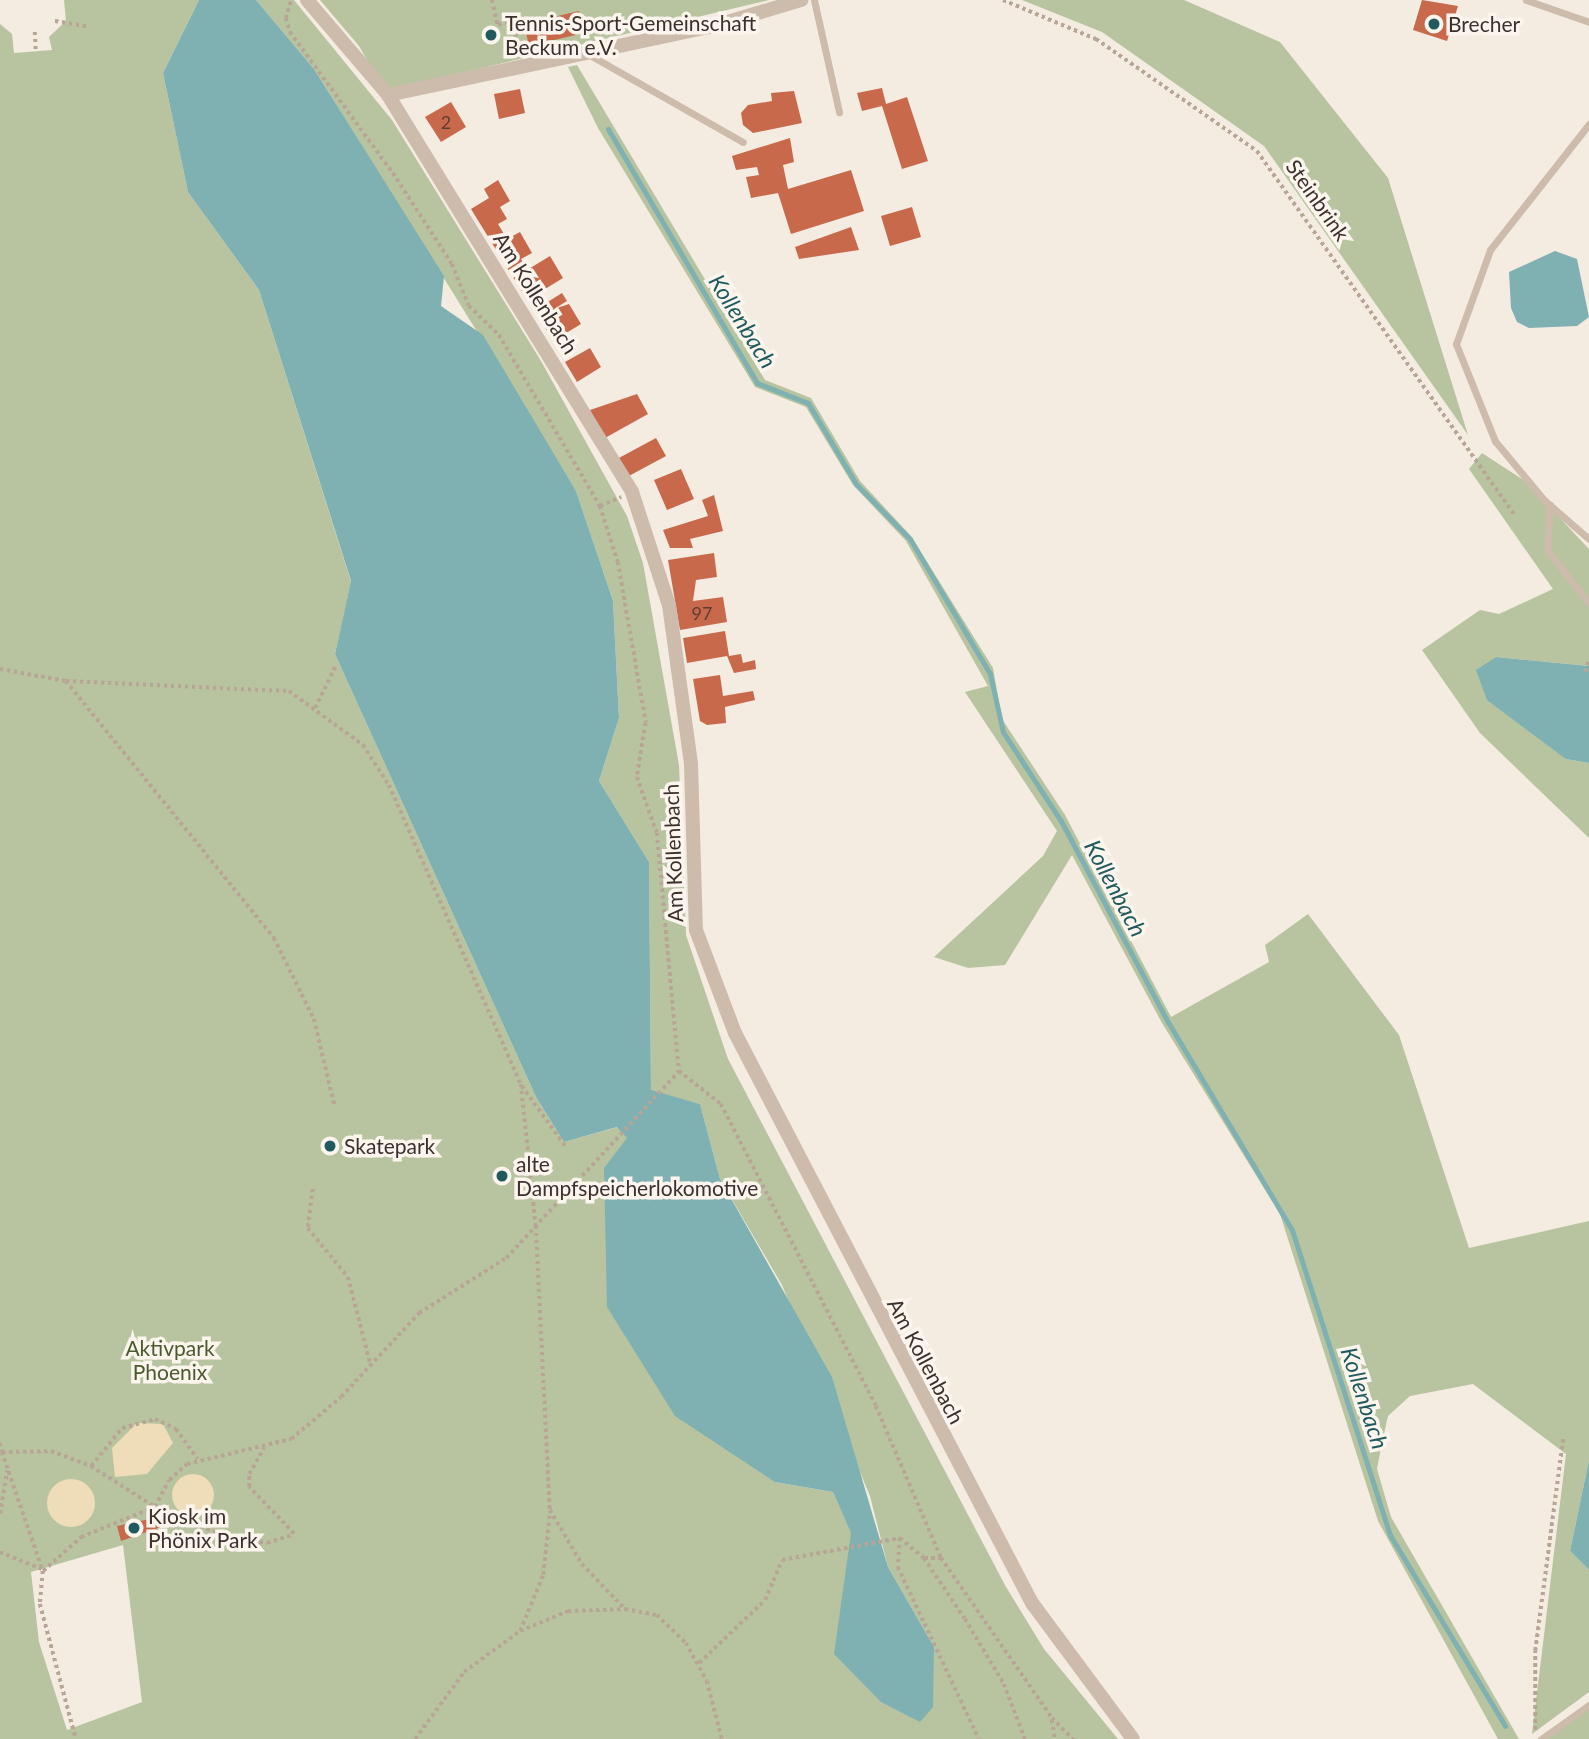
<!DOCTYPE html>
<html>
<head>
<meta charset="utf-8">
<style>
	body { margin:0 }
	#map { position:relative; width:1589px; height:1739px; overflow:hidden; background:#f4ebe1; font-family:Lato,sans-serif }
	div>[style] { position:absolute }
	.green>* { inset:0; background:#b8c4a0 }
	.sand>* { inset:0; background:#efdcb8 }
	.round { border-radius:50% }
	.water>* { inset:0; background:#7fb0b2 }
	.stream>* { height:5px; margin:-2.5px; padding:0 2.5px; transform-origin:2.5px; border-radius:2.5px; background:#7fb0b2 }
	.building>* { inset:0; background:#c8694b }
	.path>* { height:3.5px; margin-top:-1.75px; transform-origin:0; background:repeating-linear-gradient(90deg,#b9a596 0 3.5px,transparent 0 7px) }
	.service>* { height:7px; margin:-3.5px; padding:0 3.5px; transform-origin:3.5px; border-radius:3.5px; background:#cdbbac }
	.minor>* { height:14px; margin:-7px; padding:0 7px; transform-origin:7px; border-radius:7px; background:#cdbbac }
	.dots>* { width:19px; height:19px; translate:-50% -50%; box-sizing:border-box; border:4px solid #fbf5ee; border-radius:50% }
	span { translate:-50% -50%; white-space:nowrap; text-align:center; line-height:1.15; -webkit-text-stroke:7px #fbf5ee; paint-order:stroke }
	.number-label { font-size:18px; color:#5e3e33 }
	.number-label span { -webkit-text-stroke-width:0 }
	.poi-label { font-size:21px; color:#3b302b }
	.left { translate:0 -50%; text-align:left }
	.street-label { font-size:21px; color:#3b302b }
	.park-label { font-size:21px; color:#4a5a2e }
	.water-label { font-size:23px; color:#1f5a5e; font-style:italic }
</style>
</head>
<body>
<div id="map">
	<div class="green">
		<div style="clip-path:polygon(evenodd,64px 0,199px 0,163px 73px,188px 192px,259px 290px,351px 582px,335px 654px,536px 1097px,564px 1142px,618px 1127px,627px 1138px,775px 1482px,833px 1492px,851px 1532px,934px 1647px,888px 1567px,870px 1496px,782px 1285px,720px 1179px,700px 1104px,651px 1091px,649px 862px,599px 781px,619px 718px,613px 601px,576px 491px,314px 69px,256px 0,294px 0,392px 120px,541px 361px,627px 516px,643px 563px,679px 765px,686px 935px,728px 1059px,1006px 1587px,1044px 1649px,1118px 1739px,0 1739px,0 24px,12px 34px,14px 53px,52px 50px,49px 37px,66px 21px,64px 0,123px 1545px,142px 1702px,67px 1730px,39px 1642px,31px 1572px,123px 1545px)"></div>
		<div style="clip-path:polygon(320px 0,769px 0,385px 91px,359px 46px)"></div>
		<div style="clip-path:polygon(1022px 0,1184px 0,1280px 42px,1388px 178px,1468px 435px,1264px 146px,1102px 32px)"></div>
		<div style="clip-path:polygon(577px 65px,765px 380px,811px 398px,860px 481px,911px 536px,993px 668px,1002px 719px,1065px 815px,1171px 1017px,1269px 962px,1265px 945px,1308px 914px,1399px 1035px,1469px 1248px,1589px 1221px,1589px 1460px,1570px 1551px,1589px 1570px,1589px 1692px,1532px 1734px,1566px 1454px,1473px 1384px,1410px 1396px,1388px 1416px,1382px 1443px,1377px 1469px,1391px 1517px,1519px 1739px,1498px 1739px,1378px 1521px,1280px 1214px,1162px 1023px,1072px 855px,1005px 965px,968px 968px,934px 957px,1043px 856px,1057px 831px,965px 692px,988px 686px,906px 541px,853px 485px,806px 407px,755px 387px,598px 128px,568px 67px)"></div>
		<div style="clip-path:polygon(1482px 453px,1525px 481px,1589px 549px,1589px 666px,1496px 657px,1566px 759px,1589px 763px,1589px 838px,1480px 733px,1422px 650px,1480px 610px,1499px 614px,1553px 589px,1469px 469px)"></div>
		<div style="clip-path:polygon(1589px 1705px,1589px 1739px,1541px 1739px)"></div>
	</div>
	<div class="sand">
		<div style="clip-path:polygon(137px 1423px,163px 1424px,173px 1443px,147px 1474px,115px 1477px,112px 1448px)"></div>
		<div class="round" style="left:172px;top:1474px;width:42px;height:42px"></div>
		<div class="round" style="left:47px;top:1479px;width:48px;height:48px"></div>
	</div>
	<div class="water">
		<div style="clip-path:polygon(199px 0,256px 0,314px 69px,444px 276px,441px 306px,483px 335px,576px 491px,613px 601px,619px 718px,599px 781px,649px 862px,651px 1090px,700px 1104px,720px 1179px,832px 1377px,888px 1567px,934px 1647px,933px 1707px,920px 1722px,881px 1702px,834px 1654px,851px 1533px,833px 1492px,775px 1482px,675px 1416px,607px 1307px,604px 1168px,627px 1138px,617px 1127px,564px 1142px,536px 1097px,335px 654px,351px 581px,259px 290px,188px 192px,163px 73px)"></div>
		<div style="clip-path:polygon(1555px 251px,1577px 259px,1589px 317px,1577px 326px,1529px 328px,1517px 322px,1511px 308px,1509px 272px)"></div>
		<div style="clip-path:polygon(1496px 657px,1589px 666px,1589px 763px,1566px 759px,1487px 700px,1476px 670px)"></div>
		<div style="clip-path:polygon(1589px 1460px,1589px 1570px,1570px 1551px)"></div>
	</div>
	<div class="stream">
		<div style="left:608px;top:129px;width:294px;rotate:59.6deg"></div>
		<div style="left:757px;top:383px;width:55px;rotate:21.4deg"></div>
		<div style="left:808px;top:403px;width:94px;rotate:59.3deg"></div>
		<div style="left:856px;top:484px;width:77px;rotate:45.5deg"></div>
		<div style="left:910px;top:539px;width:157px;rotate:59.3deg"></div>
		<div style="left:990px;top:674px;width:59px;rotate:77.4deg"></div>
		<div style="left:1003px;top:732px;width:106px;rotate:56.9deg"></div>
		<div style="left:1061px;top:821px;width:228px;rotate:62deg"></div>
		<div style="left:1168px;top:1022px;width:242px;rotate:59.2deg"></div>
		<div style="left:1292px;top:1230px;width:320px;rotate:72.2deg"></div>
		<div style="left:1390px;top:1535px;width:223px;rotate:58.9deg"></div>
	</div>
	<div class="building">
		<div style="clip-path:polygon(1422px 0,1458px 6px,1447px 41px,1413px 30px)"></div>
		<div style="clip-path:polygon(579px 11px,584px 33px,529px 46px,524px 24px)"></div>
		<div style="clip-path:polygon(882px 88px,886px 104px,907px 97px,928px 161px,902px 169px,882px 106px,862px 111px,857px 93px)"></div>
		<div style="clip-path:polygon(520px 89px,525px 113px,499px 119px,494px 94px)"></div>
		<div style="clip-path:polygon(794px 91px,802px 123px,753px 133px,743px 125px,741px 113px,748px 105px,772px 101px,771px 93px)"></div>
		<div style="clip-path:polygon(451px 102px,466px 127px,441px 142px,425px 117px)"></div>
		<div style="clip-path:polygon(790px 138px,794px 162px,783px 165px,788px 189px,851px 170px,864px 211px,791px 234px,778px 193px,751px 198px,746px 177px,759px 175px,757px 167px,736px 170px,732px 156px)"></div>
		<div style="clip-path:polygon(498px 180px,510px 201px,500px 207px,507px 219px,498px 224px,507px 239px,520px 232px,532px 253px,521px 259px,527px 270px,550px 256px,563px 278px,527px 300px,471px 209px,489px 198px,484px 189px)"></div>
		<div style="clip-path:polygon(912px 207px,921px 237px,890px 246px,881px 216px)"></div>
		<div style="clip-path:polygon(851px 227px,859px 250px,799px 259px,795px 247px)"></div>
		<div style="clip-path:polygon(562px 293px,567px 301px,554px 309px,569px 304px,581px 324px,553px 341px,535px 310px)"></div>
		<div style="clip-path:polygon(590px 348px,601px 367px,577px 382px,565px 362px)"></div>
		<div style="clip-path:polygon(637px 394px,648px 414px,605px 438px,590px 410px)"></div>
		<div style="clip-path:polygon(656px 438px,666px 456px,627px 477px,617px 459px)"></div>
		<div style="clip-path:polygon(681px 469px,694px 499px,667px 510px,654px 480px)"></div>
		<div style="clip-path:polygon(714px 495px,723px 531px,690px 539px,693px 548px,670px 548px,663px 530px,708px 516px,702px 500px)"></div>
		<div style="clip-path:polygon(714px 553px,717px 577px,696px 580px,693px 601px,723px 597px,727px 622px,680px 630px,668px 560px)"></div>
		<div style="clip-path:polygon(725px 631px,729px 656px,741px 654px,743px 663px,755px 660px,756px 669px,734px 673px,727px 656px,687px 663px,683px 638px)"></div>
		<div style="clip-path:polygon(720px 675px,723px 696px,753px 691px,755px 700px,725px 707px,726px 723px,707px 725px,700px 721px,693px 679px)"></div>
		<div style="clip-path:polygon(159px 1517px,161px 1527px,121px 1541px,117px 1526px)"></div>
	</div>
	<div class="path">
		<div style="left:492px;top:0;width:26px;rotate:77deg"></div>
		<div style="left:498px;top:25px;width:15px;rotate:-20deg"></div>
		<div style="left:512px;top:20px;width:32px;rotate:76deg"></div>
		<div style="left:1003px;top:0;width:101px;rotate:22.8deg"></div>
		<div style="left:1096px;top:39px;width:196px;rotate:34.8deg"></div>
		<div style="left:1257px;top:151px;width:447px;rotate:54.7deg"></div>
		<div style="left:291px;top:2px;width:17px;rotate:107deg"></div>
		<div style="left:286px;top:18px;width:15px;rotate:74deg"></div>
		<div style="left:290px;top:32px;width:175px;rotate:53.9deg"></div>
		<div style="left:393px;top:173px;width:108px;rotate:57deg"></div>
		<div style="left:452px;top:264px;width:45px;rotate:68deg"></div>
		<div style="left:469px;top:306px;width:42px;rotate:44deg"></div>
		<div style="left:499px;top:335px;width:199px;rotate:59.4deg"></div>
		<div style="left:600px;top:506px;width:59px;rotate:72.2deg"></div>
		<div style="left:618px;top:562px;width:163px;rotate:80.1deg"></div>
		<div style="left:646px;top:723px;width:55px;rotate:99.5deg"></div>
		<div style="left:637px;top:777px;width:59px;rotate:70.3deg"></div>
		<div style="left:657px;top:833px;width:239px;rotate:84.7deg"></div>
		<div style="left:55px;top:21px;width:33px;rotate:9deg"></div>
		<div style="left:35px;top:32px;width:19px;rotate:87deg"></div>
		<div style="left:600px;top:506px;width:23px;rotate:-23deg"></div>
		<div style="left:0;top:669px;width:67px;rotate:10.3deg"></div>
		<div style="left:66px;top:681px;width:223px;rotate:2.6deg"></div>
		<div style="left:289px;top:691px;width:92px;rotate:36.1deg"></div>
		<div style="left:363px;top:745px;width:48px;rotate:57deg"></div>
		<div style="left:389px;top:785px;width:327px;rotate:66.2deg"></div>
		<div style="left:521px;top:1084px;width:143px;rotate:84deg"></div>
		<div style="left:536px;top:1226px;width:284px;rotate:87.2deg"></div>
		<div style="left:550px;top:1510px;width:63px;rotate:59.3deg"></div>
		<div style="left:582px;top:1564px;width:62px;rotate:46.3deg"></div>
		<div style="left:625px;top:1609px;width:33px;rotate:11deg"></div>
		<div style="left:657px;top:1615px;width:40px;rotate:44deg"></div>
		<div style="left:686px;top:1643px;width:43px;rotate:61.1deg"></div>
		<div style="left:707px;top:1681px;width:60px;rotate:75.5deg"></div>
		<div style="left:1585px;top:672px;width:13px;rotate:-72deg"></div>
		<div style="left:66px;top:681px;width:331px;rotate:51deg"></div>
		<div style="left:274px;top:938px;width:90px;rotate:63.7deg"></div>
		<div style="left:314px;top:1019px;width:90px;rotate:76.6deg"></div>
		<div style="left:315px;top:708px;width:46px;rotate:-64deg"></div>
		<div style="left:522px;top:1086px;width:75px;rotate:54.2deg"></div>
		<div style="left:313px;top:1189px;width:39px;rotate:97deg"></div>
		<div style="left:308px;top:1228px;width:63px;rotate:50.8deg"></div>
		<div style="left:348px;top:1277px;width:88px;rotate:75.5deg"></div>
		<div style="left:0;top:1443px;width:9px;rotate:77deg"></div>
		<div style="left:2px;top:1452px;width:49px;rotate:-1.2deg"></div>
		<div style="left:51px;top:1451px;width:43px;rotate:20.6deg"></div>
		<div style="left:91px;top:1466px;width:76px;rotate:32.6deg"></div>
		<div style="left:155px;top:1507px;width:30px;rotate:-63deg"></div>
		<div style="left:169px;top:1480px;width:24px;rotate:-42deg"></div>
		<div style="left:187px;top:1464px;width:107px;rotate:-13.5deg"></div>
		<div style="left:291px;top:1439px;width:65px;rotate:-40deg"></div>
		<div style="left:341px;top:1397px;width:115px;rotate:-47.1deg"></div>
		<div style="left:419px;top:1313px;width:103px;rotate:-32.3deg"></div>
		<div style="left:506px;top:1258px;width:255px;rotate:-47.2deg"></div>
		<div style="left:679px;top:1071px;width:53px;rotate:38.2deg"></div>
		<div style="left:721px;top:1104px;width:339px;rotate:62.8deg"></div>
		<div style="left:876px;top:1406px;width:165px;rotate:66.8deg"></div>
		<div style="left:941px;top:1558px;width:195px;rotate:55.2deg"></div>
		<div style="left:1052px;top:1718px;width:30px;rotate:45deg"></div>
		<div style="left:2px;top:1452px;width:126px;rotate:71deg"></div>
		<div style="left:43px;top:1571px;width:33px;rotate:95deg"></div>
		<div style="left:40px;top:1604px;width:140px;rotate:75.1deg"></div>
		<div style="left:91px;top:1466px;width:49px;rotate:-50.8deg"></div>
		<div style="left:122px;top:1428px;width:34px;rotate:-15deg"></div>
		<div style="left:155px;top:1419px;width:23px;rotate:25deg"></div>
		<div style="left:176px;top:1429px;width:37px;rotate:54deg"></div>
		<div style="left:0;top:1514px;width:44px;rotate:-80.8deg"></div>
		<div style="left:900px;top:1538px;width:29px;rotate:94deg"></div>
		<div style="left:898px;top:1567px;width:190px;rotate:64.8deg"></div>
		<div style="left:0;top:1552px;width:45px;rotate:22deg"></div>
		<div style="left:924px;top:1558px;width:17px"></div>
		<div style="left:43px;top:1571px;width:51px;rotate:-41.8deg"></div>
		<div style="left:81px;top:1537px;width:80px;rotate:-22.1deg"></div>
		<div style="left:155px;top:1507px;width:76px;rotate:22.5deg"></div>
		<div style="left:225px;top:1536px;width:43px;rotate:9.5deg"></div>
		<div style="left:267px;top:1543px;width:28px;rotate:-18deg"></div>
		<div style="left:294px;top:1534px;width:65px;rotate:-133.8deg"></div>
		<div style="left:249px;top:1487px;width:13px;rotate:-90deg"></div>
		<div style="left:249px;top:1474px;width:30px;rotate:-60deg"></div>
		<div style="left:520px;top:1631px;width:61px;rotate:-67.7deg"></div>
		<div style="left:543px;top:1575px;width:63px;rotate:-83.7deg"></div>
		<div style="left:699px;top:1663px;width:91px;rotate:-43.7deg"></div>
		<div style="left:765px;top:1600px;width:43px;rotate:-67deg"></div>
		<div style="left:782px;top:1560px;width:120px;rotate:-10.6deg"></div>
		<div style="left:900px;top:1538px;width:31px;rotate:40deg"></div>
		<div style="left:924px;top:1558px;width:73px;rotate:56.1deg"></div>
		<div style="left:965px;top:1619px;width:76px;rotate:59deg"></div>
		<div style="left:1004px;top:1684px;width:59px;rotate:69.1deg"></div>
		<div style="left:1052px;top:1720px;width:19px;rotate:81deg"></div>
		<div style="left:1535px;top:1730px;width:79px;rotate:-90deg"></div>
		<div style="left:1535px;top:1651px;width:214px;rotate:-82.5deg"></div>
		<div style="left:415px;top:1739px;width:83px;rotate:-53.8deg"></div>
		<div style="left:464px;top:1672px;width:69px;rotate:-36.2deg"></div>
		<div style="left:520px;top:1631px;width:52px;rotate:-22.6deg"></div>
		<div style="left:568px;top:1611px;width:57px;rotate:-2deg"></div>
	</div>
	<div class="service">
		<div style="left:814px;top:0;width:115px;rotate:77.4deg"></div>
		<div style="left:1526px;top:0;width:67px;rotate:19.2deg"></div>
		<div style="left:588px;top:54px;width:178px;rotate:29.6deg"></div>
		<div style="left:1589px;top:124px;width:160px;rotate:128.2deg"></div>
		<div style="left:1490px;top:250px;width:100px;rotate:109.9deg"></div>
		<div style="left:1456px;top:344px;width:105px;rotate:68.1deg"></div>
		<div style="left:1495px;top:441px;width:77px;rotate:50.3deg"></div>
		<div style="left:1544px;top:500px;width:60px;rotate:40.9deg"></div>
		<div style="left:1550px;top:505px;width:45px;rotate:93.8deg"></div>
		<div style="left:1547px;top:550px;width:68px;rotate:51.6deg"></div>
		<div style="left:1541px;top:1739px;width:59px;rotate:-35.3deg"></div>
	</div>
	<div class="minor">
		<div style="left:307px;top:0;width:125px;rotate:49.5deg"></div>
		<div style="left:388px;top:95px;width:466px;rotate:58.4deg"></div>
		<div style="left:632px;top:492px;width:119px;rotate:71.9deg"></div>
		<div style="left:669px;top:605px;width:161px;rotate:82.1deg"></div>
		<div style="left:691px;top:764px;width:166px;rotate:88.3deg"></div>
		<div style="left:696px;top:930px;width:110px;rotate:69.3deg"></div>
		<div style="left:735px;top:1033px;width:643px;rotate:62.48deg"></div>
		<div style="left:1032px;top:1603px;width:169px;rotate:53.4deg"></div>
		<div style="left:388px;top:95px;width:340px;rotate:-12deg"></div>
		<div style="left:721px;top:24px;width:84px;rotate:-16.7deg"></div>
	</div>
	<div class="dots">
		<div style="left:1434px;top:24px;background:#1f5a5e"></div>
		<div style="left:491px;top:35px;background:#1f5a5e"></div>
		<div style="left:330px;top:1146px;background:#1f5a5e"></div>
		<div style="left:502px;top:1176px;background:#1f5a5e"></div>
		<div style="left:134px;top:1528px;background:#1f5a5e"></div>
	</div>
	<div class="number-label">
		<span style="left:446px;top:122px">2</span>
		<span style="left:702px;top:613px">97</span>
	</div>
	<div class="poi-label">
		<span class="left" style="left:505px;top:35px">Tennis-Sport-Gemeinschaft<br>Beckum e.V.</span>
		<span class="left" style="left:1448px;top:24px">Brecher</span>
		<span class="left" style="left:344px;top:1146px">Skatepark</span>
		<span class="left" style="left:516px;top:1176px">alte<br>Dampfspeicherlokomotive</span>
		<span class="left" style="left:148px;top:1528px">Kiosk im<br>Phönix Park</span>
	</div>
	<div class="street-label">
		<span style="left:1318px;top:200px;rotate:55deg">Steinbrink</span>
		<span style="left:536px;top:293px;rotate:58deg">Am Kollenbach</span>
		<span style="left:673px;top:853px;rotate:-92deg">Am Kollenbach</span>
		<span style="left:926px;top:1361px;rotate:62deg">Am Kollenbach</span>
	</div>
	<div class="park-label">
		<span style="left:170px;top:1360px">Aktivpark<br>Phoenix</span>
	</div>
	<div class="water-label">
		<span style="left:743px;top:321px;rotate:58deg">Kollenbach</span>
		<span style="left:1116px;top:888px;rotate:62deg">Kollenbach</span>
		<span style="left:1365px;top:1398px;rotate:72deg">Kollenbach</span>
	</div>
</div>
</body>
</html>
